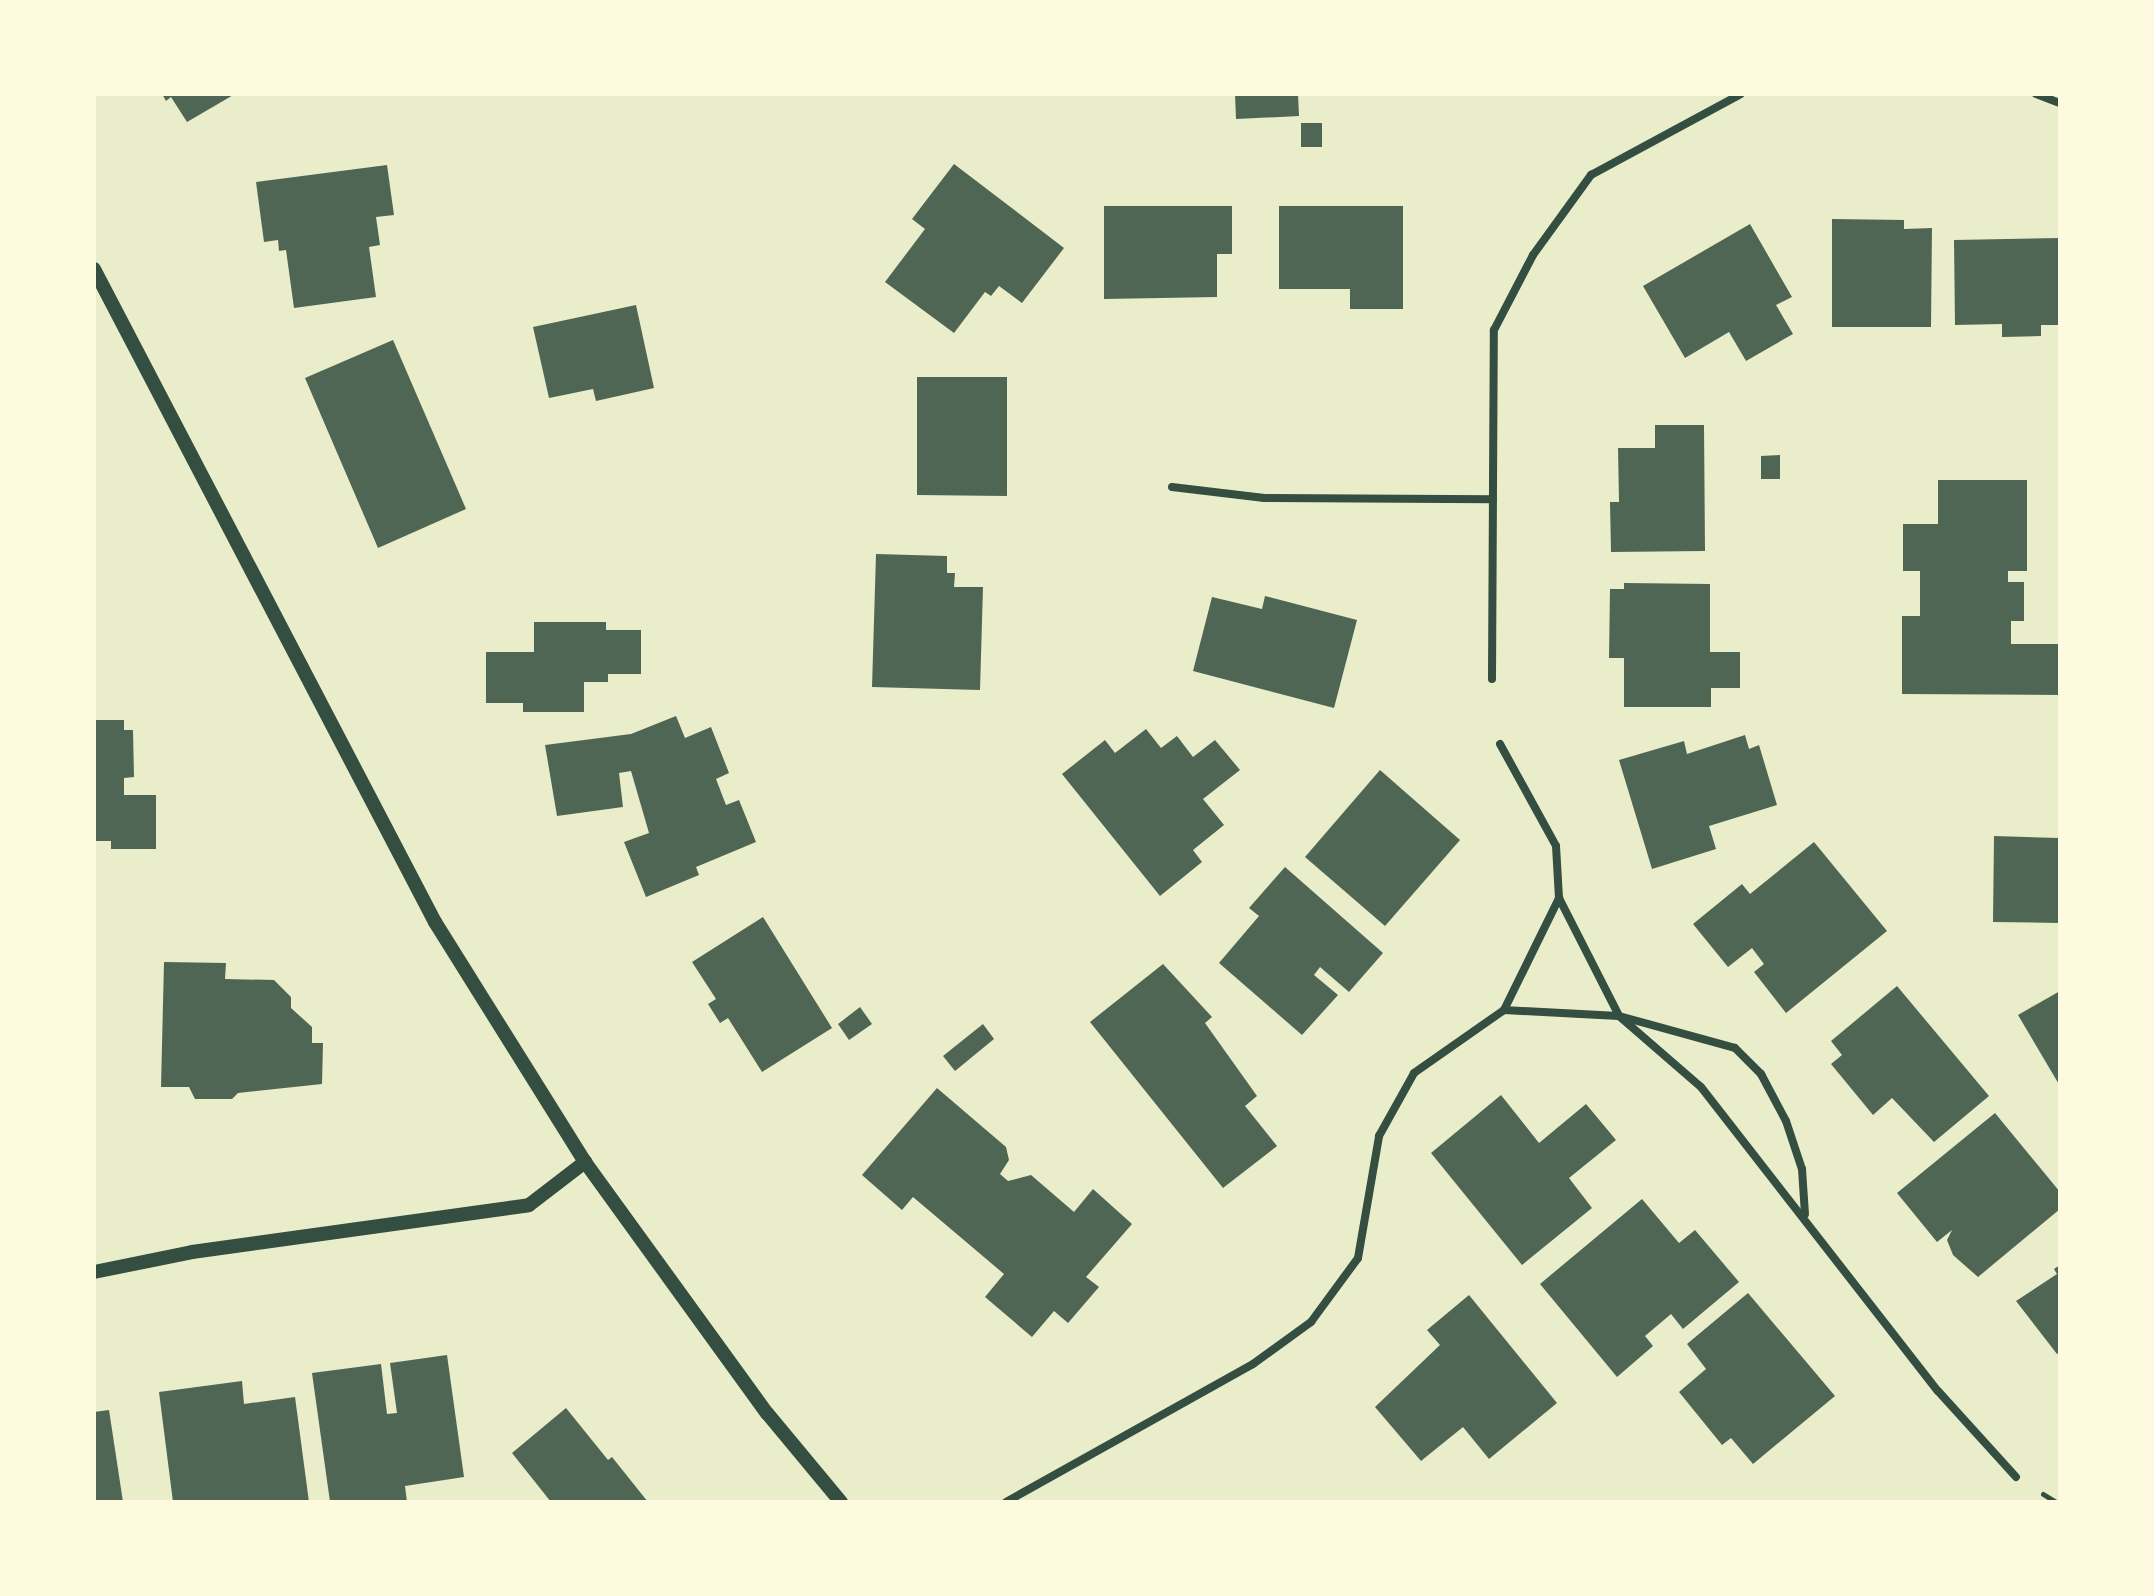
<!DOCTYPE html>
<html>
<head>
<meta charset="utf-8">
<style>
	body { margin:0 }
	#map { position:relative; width:2154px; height:1596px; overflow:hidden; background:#e9edc9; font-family:Manrope,sans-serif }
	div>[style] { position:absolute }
	.building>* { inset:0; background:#4f6655 }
	.path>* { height:5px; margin:-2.5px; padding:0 2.5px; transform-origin:2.5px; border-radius:2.5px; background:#344e41 }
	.minor>* { height:8px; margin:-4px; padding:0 4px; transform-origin:4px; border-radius:4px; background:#344e41 }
	.tertiary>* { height:14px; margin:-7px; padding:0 7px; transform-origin:7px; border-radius:7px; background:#344e41 }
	span { translate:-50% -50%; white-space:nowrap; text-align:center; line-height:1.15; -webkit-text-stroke:7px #fefae0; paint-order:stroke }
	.frame { position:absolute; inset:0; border:96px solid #fefae0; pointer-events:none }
</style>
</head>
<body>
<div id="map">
	<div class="building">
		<div style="clip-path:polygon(162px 94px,235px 94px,187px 122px,171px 97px,166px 101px)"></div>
		<div style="clip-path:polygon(1235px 94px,1298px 94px,1299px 116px,1236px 119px)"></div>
		<div style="clip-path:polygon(1301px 123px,1322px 123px,1322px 147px,1301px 147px)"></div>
		<div style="clip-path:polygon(954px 164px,1064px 248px,1022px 303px,999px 286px,991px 296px,985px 292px,954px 333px,885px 282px,925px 229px,912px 219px)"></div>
		<div style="clip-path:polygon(387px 165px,394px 215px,376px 217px,380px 245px,369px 247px,376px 297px,294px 308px,286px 250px,279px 251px,278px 240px,264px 242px,256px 182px)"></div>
		<div style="clip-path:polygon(1104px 206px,1232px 206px,1232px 254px,1217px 254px,1217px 297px,1104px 299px)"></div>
		<div style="clip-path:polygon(1279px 206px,1403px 206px,1403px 309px,1350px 309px,1350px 289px,1279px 289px)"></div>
		<div style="clip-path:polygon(1832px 219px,1904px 220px,1904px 229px,1932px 228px,1931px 327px,1832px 327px)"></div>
		<div style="clip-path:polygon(1750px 224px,1792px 297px,1776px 305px,1793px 334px,1746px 361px,1729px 332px,1685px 358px,1643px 286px)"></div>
		<div style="clip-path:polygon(2060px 238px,2060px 325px,2041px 325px,2041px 336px,2002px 337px,2002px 324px,1955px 325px,1954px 240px)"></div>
		<div style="clip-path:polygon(636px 305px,654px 388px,596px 401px,593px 389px,549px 398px,533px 327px)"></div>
		<div style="clip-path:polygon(393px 340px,466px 509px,378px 548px,305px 378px)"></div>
		<div style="clip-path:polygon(917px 377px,1007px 377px,1007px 496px,917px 495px)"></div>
		<div style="clip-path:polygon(1655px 425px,1704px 425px,1705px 551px,1611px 552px,1610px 502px,1619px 502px,1618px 448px,1655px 448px)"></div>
		<div style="clip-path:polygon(1780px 455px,1780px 479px,1761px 479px,1761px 456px)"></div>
		<div style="clip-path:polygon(1938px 480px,2027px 480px,2027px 571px,2008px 571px,2008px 582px,2024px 582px,2024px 621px,2011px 621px,2011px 644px,2060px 644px,2060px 695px,1902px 694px,1902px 616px,1920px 616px,1920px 571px,1903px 571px,1903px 524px,1938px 524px)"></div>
		<div style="clip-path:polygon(876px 554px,947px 556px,947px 573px,955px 573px,954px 587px,983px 587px,980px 690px,872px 687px)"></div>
		<div style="clip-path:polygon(1624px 583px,1710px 584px,1710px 652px,1740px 652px,1740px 688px,1711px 688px,1711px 707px,1624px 707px,1624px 658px,1609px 658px,1610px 589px,1624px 589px)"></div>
		<div style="clip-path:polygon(1265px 596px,1357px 620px,1334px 708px,1193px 671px,1212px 597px,1262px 609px)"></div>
		<div style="clip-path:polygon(534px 622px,606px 622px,606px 630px,641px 630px,641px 674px,608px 674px,608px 682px,584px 682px,584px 712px,523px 712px,523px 703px,486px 703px,486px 652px,534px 652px)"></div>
		<div style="clip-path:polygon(676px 716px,685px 738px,711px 727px,729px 773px,716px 779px,726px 805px,739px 800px,756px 842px,696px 867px,699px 875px,646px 897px,624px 842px,649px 833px,631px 771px,619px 773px,623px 807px,557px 816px,545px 745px,631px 734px)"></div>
		<div style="clip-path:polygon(94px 720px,124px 720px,124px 730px,133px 730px,134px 777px,124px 778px,124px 795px,156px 795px,156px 849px,111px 849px,111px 841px,94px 841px)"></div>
		<div style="clip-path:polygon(1146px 729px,1161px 748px,1177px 736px,1193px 757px,1215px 740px,1240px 770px,1203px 799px,1224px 825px,1193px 850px,1202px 862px,1160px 896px,1062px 774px,1105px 740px,1115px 753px)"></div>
		<div style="clip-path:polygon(1745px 735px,1749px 749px,1759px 745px,1777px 805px,1709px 826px,1716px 849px,1652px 869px,1619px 760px,1684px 741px,1687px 754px)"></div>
		<div style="clip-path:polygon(1380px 770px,1460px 840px,1385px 926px,1305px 857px)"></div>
		<div style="clip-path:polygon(1994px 836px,2060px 838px,2060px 923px,1993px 922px)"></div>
		<div style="clip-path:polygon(1814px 842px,1887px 931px,1786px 1013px,1754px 972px,1764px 964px,1752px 948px,1728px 967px,1693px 924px,1742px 884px,1750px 894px)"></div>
		<div style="clip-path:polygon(1285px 867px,1383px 953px,1349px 992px,1320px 967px,1314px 975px,1338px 995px,1302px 1035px,1219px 963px,1259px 916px,1249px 908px)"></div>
		<div style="clip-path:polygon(763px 917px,832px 1028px,762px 1072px,728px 1018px,720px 1023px,708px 1004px,716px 999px,692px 962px)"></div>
		<div style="clip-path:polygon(164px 962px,226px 963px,225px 979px,274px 980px,291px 997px,291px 1008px,312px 1027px,312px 1043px,323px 1043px,322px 1084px,238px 1093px,232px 1099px,195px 1099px,189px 1087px,161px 1087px)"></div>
		<div style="clip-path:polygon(1163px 964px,1212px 1017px,1205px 1023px,1257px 1096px,1245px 1106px,1277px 1146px,1223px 1188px,1090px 1022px)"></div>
		<div style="clip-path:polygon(1897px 986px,1989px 1096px,1934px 1142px,1892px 1098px,1873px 1115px,1831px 1064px,1842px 1055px,1831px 1041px)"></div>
		<div style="clip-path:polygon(2060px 991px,2060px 1086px,2018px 1015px)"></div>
		<div style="clip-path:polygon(860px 1007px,872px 1024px,849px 1040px,838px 1024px)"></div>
		<div style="clip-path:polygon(983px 1024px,994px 1039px,955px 1071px,943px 1056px)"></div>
		<div style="clip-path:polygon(937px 1088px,1006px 1147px,1009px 1160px,1000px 1174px,1008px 1181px,1031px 1175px,1074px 1212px,1093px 1189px,1132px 1224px,1086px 1277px,1099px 1287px,1068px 1323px,1054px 1311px,1032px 1337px,985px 1297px,1004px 1274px,913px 1197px,902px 1210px,862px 1175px)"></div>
		<div style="clip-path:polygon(1501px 1095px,1539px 1143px,1586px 1104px,1616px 1140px,1569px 1178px,1592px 1208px,1522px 1265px,1431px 1153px)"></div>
		<div style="clip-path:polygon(1995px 1113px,2060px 1192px,2060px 1209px,1978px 1277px,1953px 1255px,1947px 1240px,1952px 1230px,1937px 1242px,1897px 1193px)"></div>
		<div style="clip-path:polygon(1642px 1199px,1679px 1243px,1695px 1230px,1739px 1282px,1683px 1329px,1671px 1314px,1645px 1336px,1653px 1346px,1617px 1377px,1540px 1284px)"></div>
		<div style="clip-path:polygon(2060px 1265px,2060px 1352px,2057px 1354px,2016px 1301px,2057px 1274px,2054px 1269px)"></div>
		<div style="clip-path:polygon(1748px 1293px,1835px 1396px,1753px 1464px,1731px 1438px,1722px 1445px,1679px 1392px,1706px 1369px,1687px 1344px)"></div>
		<div style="clip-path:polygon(1469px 1295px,1557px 1403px,1489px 1459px,1463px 1427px,1421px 1461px,1375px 1407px,1440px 1345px,1427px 1330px)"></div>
		<div style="clip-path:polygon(447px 1355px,464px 1477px,405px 1486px,407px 1502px,330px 1502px,312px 1373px,381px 1364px,387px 1414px,397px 1413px,390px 1363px)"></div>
		<div style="clip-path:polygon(242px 1381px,244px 1404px,295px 1397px,309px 1502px,173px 1502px,159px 1392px)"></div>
		<div style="clip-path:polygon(566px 1408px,608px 1460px,612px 1457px,648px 1502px,551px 1502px,512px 1453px)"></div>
		<div style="clip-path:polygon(109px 1410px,123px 1502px,94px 1502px,94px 1412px)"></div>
	</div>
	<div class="path">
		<div style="left:2043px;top:1494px;width:15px;rotate:32deg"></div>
	</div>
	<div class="minor">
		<div style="left:2036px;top:94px;width:26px;rotate:21deg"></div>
		<div style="left:1172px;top:487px;width:93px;rotate:6.8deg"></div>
		<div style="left:1264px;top:498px;width:229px;rotate:0.3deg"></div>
		<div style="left:1492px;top:679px;width:349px;rotate:-89.7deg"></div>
		<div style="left:1494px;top:330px;width:85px;rotate:-62.5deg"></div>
		<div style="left:1533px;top:255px;width:99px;rotate:-54.1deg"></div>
		<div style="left:1591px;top:175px;width:170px;rotate:-28.4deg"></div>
		<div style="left:1500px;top:744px;width:116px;rotate:61.2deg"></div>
		<div style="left:1556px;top:846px;width:52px;rotate:86.7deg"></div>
		<div style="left:1559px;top:898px;width:132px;rotate:63deg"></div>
		<div style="left:1619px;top:1016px;width:108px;rotate:40.9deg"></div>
		<div style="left:1701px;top:1087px;width:385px;rotate:52.1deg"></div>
		<div style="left:1938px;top:1391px;width:116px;rotate:47.8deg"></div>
		<div style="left:1504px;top:1010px;width:115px;rotate:3deg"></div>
		<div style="left:1619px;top:1016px;width:120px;rotate:15.4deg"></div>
		<div style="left:1735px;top:1048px;width:37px;rotate:45deg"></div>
		<div style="left:1761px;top:1074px;width:53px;rotate:62deg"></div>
		<div style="left:1786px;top:1121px;width:51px;rotate:71.6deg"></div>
		<div style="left:1802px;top:1169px;width:45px;rotate:86.2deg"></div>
		<div style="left:1006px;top:1502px;width:283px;rotate:-29.2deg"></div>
		<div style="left:1253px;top:1364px;width:72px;rotate:-35.9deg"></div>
		<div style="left:1311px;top:1322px;width:79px;rotate:-53.7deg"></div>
		<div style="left:1358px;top:1258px;width:124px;rotate:-80.2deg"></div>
		<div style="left:1379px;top:1136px;width:72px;rotate:-60.9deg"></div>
		<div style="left:1414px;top:1073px;width:110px;rotate:-35deg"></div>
		<div style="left:1504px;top:1010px;width:125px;rotate:-63.8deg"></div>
	</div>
	<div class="tertiary">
		<div style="left:94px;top:269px;width:737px;rotate:62.43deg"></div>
		<div style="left:435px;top:922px;width:283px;rotate:58deg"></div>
		<div style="left:585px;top:1162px;width:310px;rotate:54.1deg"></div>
		<div style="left:767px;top:1413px;width:116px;rotate:50.3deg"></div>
		<div style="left:94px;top:1272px;width:100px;rotate:-11.5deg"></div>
		<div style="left:192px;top:1252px;width:340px;rotate:-7.9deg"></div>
		<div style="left:529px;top:1205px;width:71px;rotate:-37.5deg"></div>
	</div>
	<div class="frame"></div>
</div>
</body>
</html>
